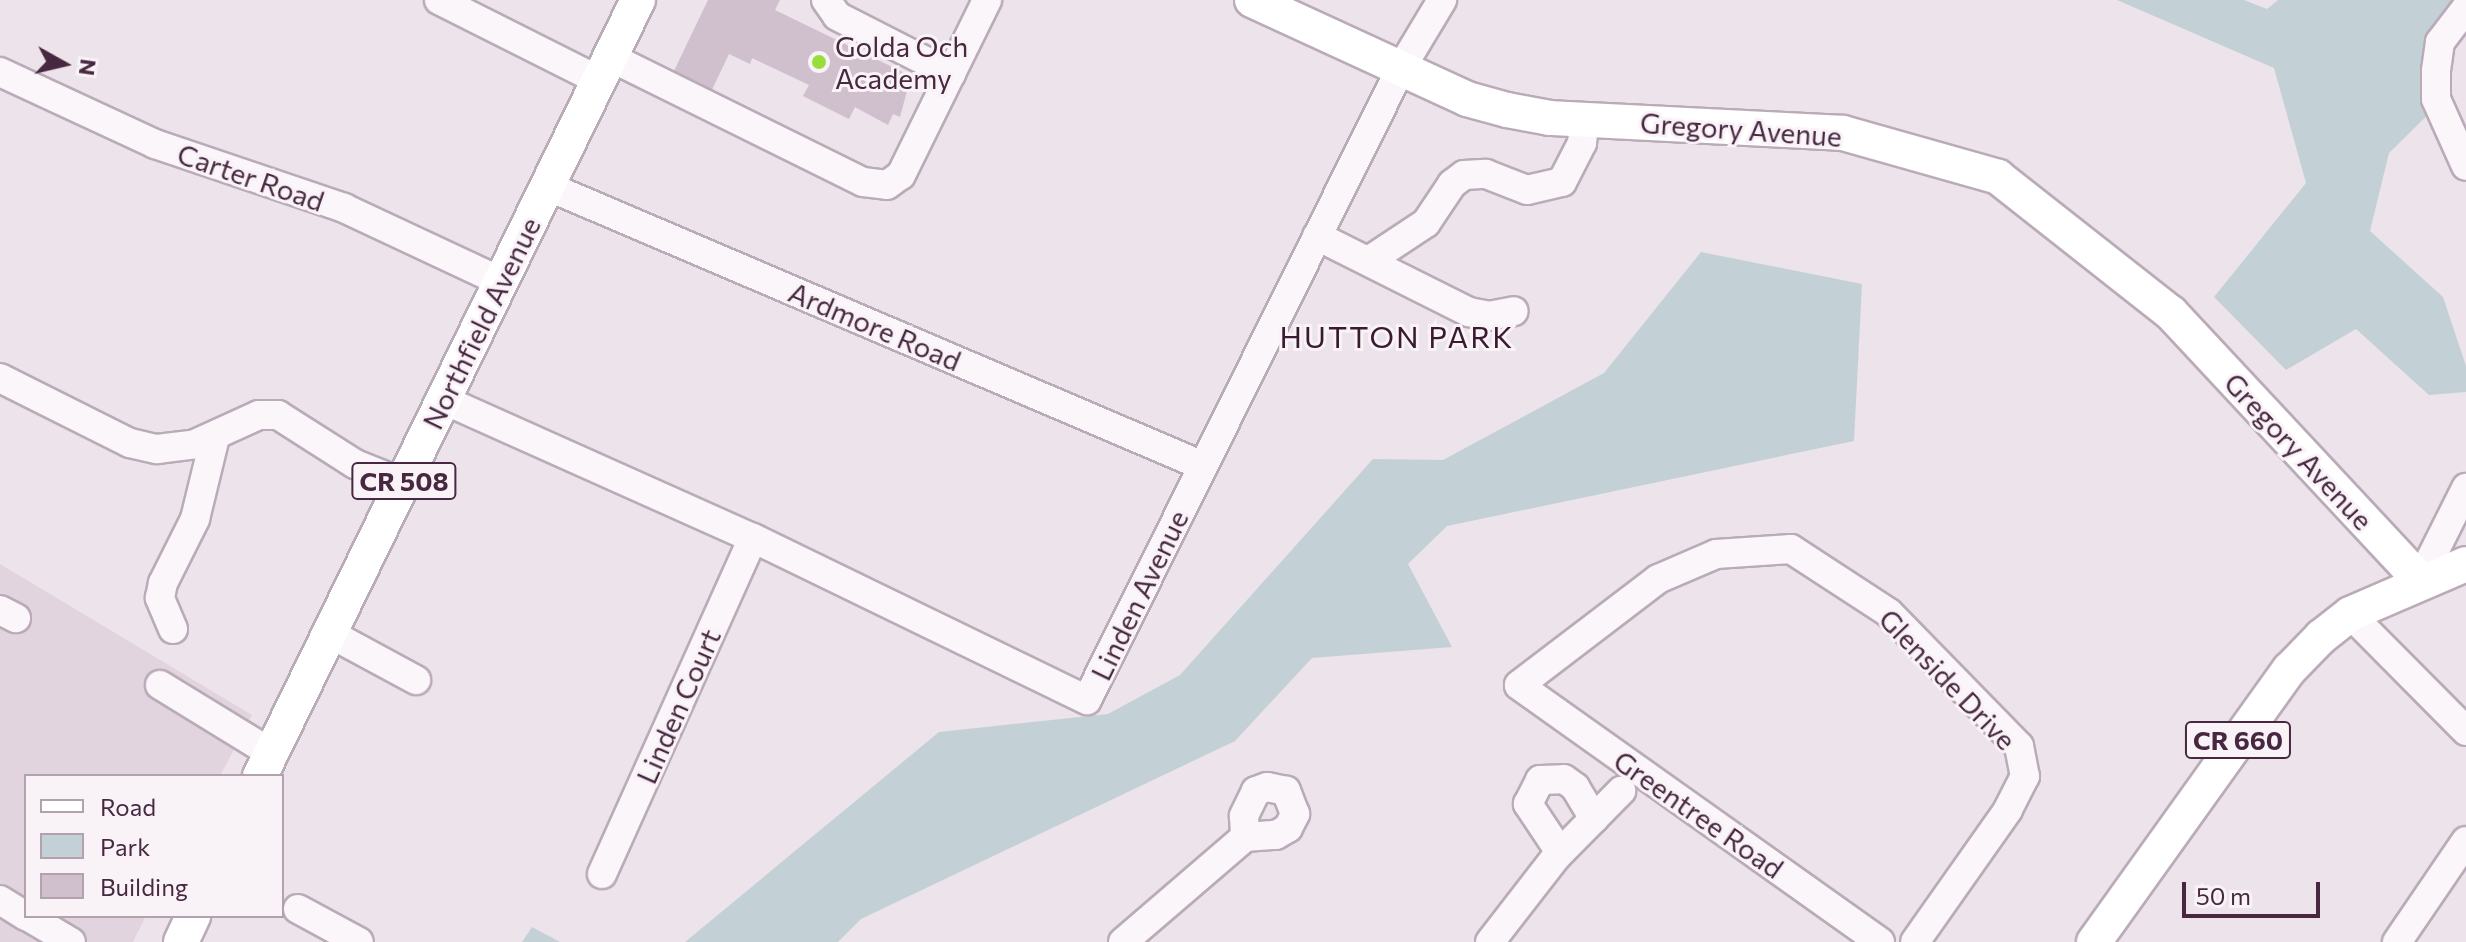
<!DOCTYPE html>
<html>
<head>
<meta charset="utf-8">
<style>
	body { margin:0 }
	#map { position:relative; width:2466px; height:942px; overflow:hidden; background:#ece3eb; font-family:Commissioner,sans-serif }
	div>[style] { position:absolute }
	.built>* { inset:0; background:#e2d4df }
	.green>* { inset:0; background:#c3d1d7 }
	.building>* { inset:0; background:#d0bfcd }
	.roads { filter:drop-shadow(2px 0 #baabb8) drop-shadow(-2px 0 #baabb8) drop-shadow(0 2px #baabb8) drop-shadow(0 -2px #baabb8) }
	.minor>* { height:28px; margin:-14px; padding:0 14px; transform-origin:14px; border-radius:14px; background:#faf6f9 }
	.major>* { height:34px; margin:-17px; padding:0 17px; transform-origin:17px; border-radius:17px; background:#fff }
	.dots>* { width:22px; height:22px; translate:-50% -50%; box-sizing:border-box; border:4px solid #f9f3f8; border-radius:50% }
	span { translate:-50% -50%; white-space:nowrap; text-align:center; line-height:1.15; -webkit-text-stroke:6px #f9f3f8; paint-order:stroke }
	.shield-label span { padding:2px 6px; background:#f9f3f8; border:2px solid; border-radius:6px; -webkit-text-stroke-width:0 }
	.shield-label { font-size:26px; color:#472840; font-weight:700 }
	.poi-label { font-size:28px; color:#472840 }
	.left { translate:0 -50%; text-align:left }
	.street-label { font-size:28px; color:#472840 }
	.neighbourhood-label { font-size:30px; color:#381a31; letter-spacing:2px }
	.legend { position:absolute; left:24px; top:774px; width:260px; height:144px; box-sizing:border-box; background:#f9f3f8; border:2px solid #b2a2ae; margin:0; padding:10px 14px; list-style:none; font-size:24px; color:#472840 }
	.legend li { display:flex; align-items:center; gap:16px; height:40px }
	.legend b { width:40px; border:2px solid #b2a2ae }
	.north { position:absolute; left:24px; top:24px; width:80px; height:80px; -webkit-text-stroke:6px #f9f3f8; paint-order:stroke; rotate:98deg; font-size:22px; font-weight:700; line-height:32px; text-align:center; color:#472840 }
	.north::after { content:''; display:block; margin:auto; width:28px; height:36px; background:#472840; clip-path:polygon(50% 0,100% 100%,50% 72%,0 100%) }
	.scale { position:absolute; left:2182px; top:882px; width:138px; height:36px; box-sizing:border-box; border:4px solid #472840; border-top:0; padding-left:10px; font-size:24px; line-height:28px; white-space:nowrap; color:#472840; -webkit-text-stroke:6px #f9f3f8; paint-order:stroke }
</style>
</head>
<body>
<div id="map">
	<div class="built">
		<div style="clip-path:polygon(0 564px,252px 715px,220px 776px,26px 776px,26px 916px,146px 916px,133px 942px,0 942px)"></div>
	</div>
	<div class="green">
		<div style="clip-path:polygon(2117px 0,2244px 0,2267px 9px,2278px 0,2466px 0,2451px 39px,2447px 96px,2389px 153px,2370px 231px,2443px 297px,2466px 366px,2466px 392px,2429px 395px,2356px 329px,2286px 370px,2214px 297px,2306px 183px,2274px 68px)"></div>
		<div style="clip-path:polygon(1701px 252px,1862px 284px,1854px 441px,1447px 526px,1408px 564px,1452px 647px,1312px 658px,1235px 741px,861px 919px,838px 942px,685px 942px,939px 732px,1108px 714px,1180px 675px,1373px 459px,1443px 460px,1604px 373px)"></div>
		<div style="clip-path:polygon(532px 927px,560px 942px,522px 942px)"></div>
	</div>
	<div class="building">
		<div style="clip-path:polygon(708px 0,780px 0,775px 10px,911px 76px,900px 117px,893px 114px,888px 125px,855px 107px,849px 119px,803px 96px,809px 85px,752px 58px,750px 64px,729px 54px,710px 94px,672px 75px)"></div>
	</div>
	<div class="roads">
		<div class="minor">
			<div style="left:439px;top:0;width:178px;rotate:26.7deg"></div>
			<div style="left:826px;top:0;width:19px;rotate:55deg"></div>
			<div style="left:837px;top:16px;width:128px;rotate:27deg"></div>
			<div style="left:2466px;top:8px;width:43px;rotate:127.4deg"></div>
			<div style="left:2440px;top:42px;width:29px;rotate:98deg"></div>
			<div style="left:2436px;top:71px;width:28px;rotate:90deg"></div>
			<div style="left:2436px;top:99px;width:73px;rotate:65.9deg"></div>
			<div style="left:610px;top:57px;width:282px;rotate:26.3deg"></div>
			<div style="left:863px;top:182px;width:24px;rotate:7deg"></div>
			<div style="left:887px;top:185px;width:17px;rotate:-36deg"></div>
			<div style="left:901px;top:175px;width:195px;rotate:-63.8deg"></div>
			<div style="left:0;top:72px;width:171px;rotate:24.9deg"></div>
			<div style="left:155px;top:144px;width:200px;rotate:18.7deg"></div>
			<div style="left:344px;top:208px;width:174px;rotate:25.1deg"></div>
			<div style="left:547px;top:186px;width:713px;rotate:23.11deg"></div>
			<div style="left:1317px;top:236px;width:170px;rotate:26.6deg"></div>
			<div style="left:1469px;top:312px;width:20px;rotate:11deg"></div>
			<div style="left:1489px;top:316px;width:25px;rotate:-11deg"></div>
			<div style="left:1370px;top:260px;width:67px;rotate:-33.5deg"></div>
			<div style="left:1426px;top:223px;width:47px;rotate:-56.3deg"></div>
			<div style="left:1452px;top:184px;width:15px;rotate:-37deg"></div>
			<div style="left:1464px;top:175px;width:22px;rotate:-3deg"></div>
			<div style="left:1486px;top:174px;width:44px;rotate:21.3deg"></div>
			<div style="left:1527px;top:190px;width:36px;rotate:-13deg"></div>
			<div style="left:1562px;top:182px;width:44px;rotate:-62.9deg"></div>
			<div style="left:1582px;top:143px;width:23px;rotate:-83deg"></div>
			<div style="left:0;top:378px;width:145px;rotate:26.6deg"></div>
			<div style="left:130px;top:443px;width:28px;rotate:13deg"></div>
			<div style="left:157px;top:449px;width:38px;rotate:-7deg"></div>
			<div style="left:195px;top:444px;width:70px;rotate:-24.4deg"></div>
			<div style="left:259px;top:415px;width:19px"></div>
			<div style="left:278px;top:415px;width:91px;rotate:32.5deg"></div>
			<div style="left:355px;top:464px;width:52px;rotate:21.6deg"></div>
			<div style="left:444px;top:400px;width:338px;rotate:24.1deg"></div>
			<div style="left:753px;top:538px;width:371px;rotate:25.9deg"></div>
			<div style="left:1087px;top:700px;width:703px;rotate:-63.58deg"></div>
			<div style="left:1400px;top:70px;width:82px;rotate:-59deg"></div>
			<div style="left:2420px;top:580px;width:103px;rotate:-63.4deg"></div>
			<div style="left:0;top:610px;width:18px;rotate:27deg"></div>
			<div style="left:2350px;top:614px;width:165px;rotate:45.2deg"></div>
			<div style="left:173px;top:629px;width:34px;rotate:-113deg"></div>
			<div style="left:160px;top:598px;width:15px;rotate:-79deg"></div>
			<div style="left:163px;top:583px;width:72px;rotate:-63.4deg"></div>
			<div style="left:195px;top:519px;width:84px;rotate:-76.3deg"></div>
			<div style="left:329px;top:633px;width:99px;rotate:28.4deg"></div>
			<div style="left:160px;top:685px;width:130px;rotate:31.5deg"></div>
			<div style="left:1560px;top:852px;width:58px;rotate:-123.7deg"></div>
			<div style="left:1528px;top:804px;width:27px;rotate:-63deg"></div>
			<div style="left:1540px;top:780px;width:24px;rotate:-2deg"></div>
			<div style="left:1564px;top:779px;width:14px;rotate:36deg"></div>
			<div style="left:1575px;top:787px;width:37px;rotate:59deg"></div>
			<div style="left:602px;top:874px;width:368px;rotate:-65.8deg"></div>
			<div style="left:0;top:900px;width:31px;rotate:32deg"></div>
			<div style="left:298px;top:909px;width:69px;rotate:28.4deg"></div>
			<div style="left:27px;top:916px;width:51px;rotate:30.6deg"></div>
			<div style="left:1123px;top:942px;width:161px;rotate:-40.7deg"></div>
			<div style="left:1245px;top:837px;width:31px;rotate:-4deg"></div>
			<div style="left:1276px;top:835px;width:14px;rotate:-30deg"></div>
			<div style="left:1288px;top:828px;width:16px;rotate:-63deg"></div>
			<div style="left:1295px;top:814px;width:25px;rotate:-111deg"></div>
			<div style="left:1286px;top:791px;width:19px;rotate:-168deg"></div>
			<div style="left:1267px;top:787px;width:12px;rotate:160deg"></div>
			<div style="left:1256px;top:791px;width:28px;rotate:116deg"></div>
			<div style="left:1244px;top:816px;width:21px;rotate:87deg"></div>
			<div style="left:1490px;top:942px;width:108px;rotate:-52.2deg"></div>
			<div style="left:1556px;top:857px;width:93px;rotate:-45.4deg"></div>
			<div style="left:1880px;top:942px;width:443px;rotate:-144.6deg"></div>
			<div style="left:1519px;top:685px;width:175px;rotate:-37.3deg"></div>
			<div style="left:1658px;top:579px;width:63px;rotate:-23.3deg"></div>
			<div style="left:1716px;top:554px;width:75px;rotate:-3.8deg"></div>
			<div style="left:1791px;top:549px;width:117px;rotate:33.1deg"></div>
			<div style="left:1889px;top:613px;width:186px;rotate:45.7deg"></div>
			<div style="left:2019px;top:746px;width:31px;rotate:79deg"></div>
			<div style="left:2025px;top:776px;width:38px;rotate:117deg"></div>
			<div style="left:2008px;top:810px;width:161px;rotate:125.2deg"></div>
			<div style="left:2397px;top:942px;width:122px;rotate:-55.7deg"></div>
		</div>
		<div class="major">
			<div style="left:1252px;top:0;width:237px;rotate:24.7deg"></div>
			<div style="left:1467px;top:99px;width:41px;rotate:15.4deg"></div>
			<div style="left:1507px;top:110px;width:44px;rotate:10.5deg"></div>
			<div style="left:1550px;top:118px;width:293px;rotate:2.9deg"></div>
			<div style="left:1843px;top:133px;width:161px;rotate:15.8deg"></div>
			<div style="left:1998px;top:177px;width:220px;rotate:38.2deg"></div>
			<div style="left:2171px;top:313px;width:365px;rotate:47deg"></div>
			<div style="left:260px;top:776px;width:863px;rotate:-64.03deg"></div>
			<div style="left:181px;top:942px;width:29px;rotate:-65deg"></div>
			<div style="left:2094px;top:942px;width:335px;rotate:-54.4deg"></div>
			<div style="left:2289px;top:670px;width:46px;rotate:-45.9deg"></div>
			<div style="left:2321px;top:637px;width:37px;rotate:-38deg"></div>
			<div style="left:2350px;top:614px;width:126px;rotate:-23.3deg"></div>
		</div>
	</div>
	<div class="dots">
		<div style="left:819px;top:62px;background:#99dd3c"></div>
	</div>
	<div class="shield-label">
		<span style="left:404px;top:481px">CR 508</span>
		<span style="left:2238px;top:740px">CR 660</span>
	</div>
	<div class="poi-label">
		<span class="left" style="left:835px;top:62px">Golda Och<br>Academy</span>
	</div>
	<div class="street-label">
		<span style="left:1741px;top:129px;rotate:4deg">Gregory Avenue</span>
		<span style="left:251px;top:177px;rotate:19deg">Carter Road</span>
		<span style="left:481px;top:323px;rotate:-64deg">Northfield Avenue</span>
		<span style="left:875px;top:326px;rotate:23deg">Ardmore Road</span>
		<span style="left:2299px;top:451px;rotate:47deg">Gregory Avenue</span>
		<span style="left:1139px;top:595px;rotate:-64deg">Linden Avenue</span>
		<span style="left:1948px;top:679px;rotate:46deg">Glenside Drive</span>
		<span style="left:678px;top:706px;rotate:-66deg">Linden Court</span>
		<span style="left:1699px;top:814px;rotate:35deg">Greentree Road</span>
	</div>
	<div class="neighbourhood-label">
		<span style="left:1397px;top:336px">HUTTON PARK</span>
	</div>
	<ul class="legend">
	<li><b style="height:10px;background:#fff"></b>Road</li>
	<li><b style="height:22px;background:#c3d1d7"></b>Park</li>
	<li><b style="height:22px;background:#d0bfcd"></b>Building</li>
	</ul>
	<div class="north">N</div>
	<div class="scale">50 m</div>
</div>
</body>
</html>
